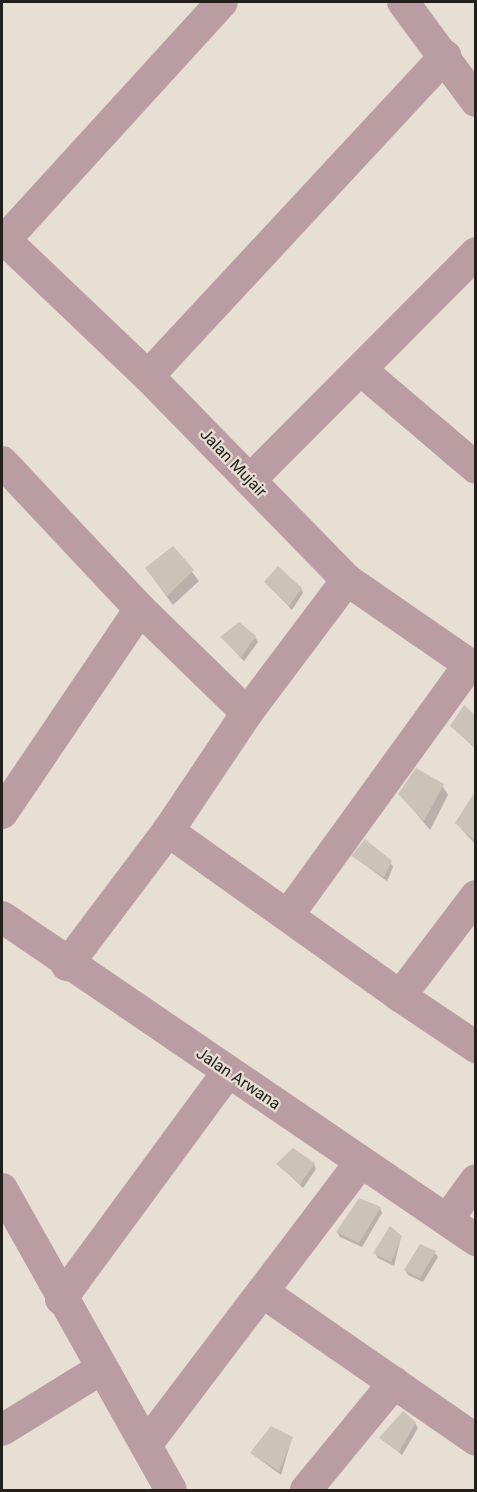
<!DOCTYPE html>
<html>
<head>
<meta charset="utf-8">
<style>
	body { margin:0 }
	#map { position:relative; width:477px; height:1492px; overflow:hidden; background:#e7ded4; font-family:Roboto,sans-serif }
	div>[style] { position:absolute }
	.shadow>* { inset:0; background:#0003 }
	.building>* { inset:0; background:#ccc3b8 }
	.minor>* { height:32px; margin:-16px; padding:0 16px; transform-origin:16px; border-radius:16px; background:#ba9da2 }
	span { translate:-50% -50%; white-space:nowrap; text-align:center; line-height:1.15; -webkit-text-stroke:4.5px #e7ded4; paint-order:stroke }
	.street-label { font-size:16px; color:#23201c }
	.frame { position:absolute; inset:0; border:3px solid #23201c; pointer-events:none }
</style>
</head>
<body>
<div id="map">
	<div class="shadow">
		<div style="clip-path:polygon(173px 548px,199px 581px,173px 605px,153px 578px)"></div>
		<div style="clip-path:polygon(266px 583px,301px 588px,303px 593px,292px 610px)"></div>
		<div style="clip-path:polygon(255px 637px,258px 642px,244px 661px,222px 638px)"></div>
		<div style="clip-path:polygon(476px 718px,476px 749px,451px 726px)"></div>
		<div style="clip-path:polygon(442px 785px,448px 795px,430px 830px,400px 794px)"></div>
		<div style="clip-path:polygon(476px 793px,476px 845px,456px 823px)"></div>
		<div style="clip-path:polygon(353px 856px,390px 862px,393px 867px,387px 881px)"></div>
		<div style="clip-path:polygon(278px 1164px,314px 1164px,316px 1169px,303px 1188px)"></div>
		<div style="clip-path:polygon(380px 1208px,382px 1213px,362px 1247px,340px 1237px,337px 1232px)"></div>
		<div style="clip-path:polygon(401px 1237px,394px 1266px,378px 1258px,375px 1253px)"></div>
		<div style="clip-path:polygon(435px 1253px,438px 1257px,423px 1282px,408px 1275px,405px 1270px)"></div>
		<div style="clip-path:polygon(415px 1423px,418px 1428px,402px 1455px,381px 1438px)"></div>
		<div style="clip-path:polygon(292px 1438px,281px 1475px,251px 1453px)"></div>
	</div>
	<div class="building">
		<div style="clip-path:polygon(173px 546px,194px 570px,167px 596px,145px 568px)"></div>
		<div style="clip-path:polygon(278px 566px,302px 588px,289px 606px,264px 582px)"></div>
		<div style="clip-path:polygon(239px 622px,256px 636px,241px 657px,220px 637px)"></div>
		<div style="clip-path:polygon(464px 705px,476px 716px,476px 748px,450px 726px)"></div>
		<div style="clip-path:polygon(416px 768px,444px 784px,424px 821px,398px 794px)"></div>
		<div style="clip-path:polygon(476px 790px,476px 838px,474px 840px,455px 823px)"></div>
		<div style="clip-path:polygon(365px 839px,392px 861px,384px 877px,351px 856px)"></div>
		<div style="clip-path:polygon(293px 1148px,315px 1163px,300px 1184px,276px 1164px)"></div>
		<div style="clip-path:polygon(359px 1198px,381px 1207px,359px 1243px,336px 1232px)"></div>
		<div style="clip-path:polygon(390px 1226px,402px 1236px,391px 1262px,373px 1253px)"></div>
		<div style="clip-path:polygon(420px 1244px,436px 1251px,420px 1278px,404px 1270px)"></div>
		<div style="clip-path:polygon(403px 1411px,416px 1422px,399px 1452px,379px 1438px)"></div>
		<div style="clip-path:polygon(271px 1426px,293px 1437px,279px 1471px,250px 1453px)"></div>
	</div>
	<div class="minor">
		<div style="left:403px;top:2px;width:123px;rotate:53.6deg"></div>
		<div style="left:5px;top:240px;width:197px;rotate:43.6deg"></div>
		<div style="left:148px;top:376px;width:285px;rotate:45.7deg"></div>
		<div style="left:347px;top:580px;width:157px;rotate:34.6deg"></div>
		<div style="left:2px;top:243px;width:326px;rotate:-47.6deg"></div>
		<div style="left:361px;top:370px;width:151px;rotate:40.4deg"></div>
		<div style="left:148px;top:376px;width:437px;rotate:-47.1deg"></div>
		<div style="left:2px;top:462px;width:202px;rotate:46.8deg"></div>
		<div style="left:140px;top:609px;width:149px;rotate:44.2deg"></div>
		<div style="left:247px;top:713px;width:142px;rotate:123.8deg"></div>
		<div style="left:168px;top:831px;width:168px;rotate:127deg"></div>
		<div style="left:250px;top:480px;width:320px;rotate:-45.1deg"></div>
		<div style="left:247px;top:713px;width:166px;rotate:-53.1deg"></div>
		<div style="left:2px;top:813px;width:246px;rotate:-55.9deg"></div>
		<div style="left:168px;top:831px;width:285px;rotate:35.4deg"></div>
		<div style="left:476px;top:896px;width:126px;rotate:127.2deg"></div>
		<div style="left:400px;top:996px;width:92px;rotate:33.9deg"></div>
		<div style="left:288px;top:915px;width:309px;rotate:-54.1deg"></div>
		<div style="left:2px;top:917px;width:574px;rotate:34.27deg"></div>
		<div style="left:2px;top:1189px;width:345px;rotate:60.7deg"></div>
		<div style="left:447px;top:1220px;width:49px;rotate:-54.1deg"></div>
		<div style="left:264px;top:1293px;width:258px;rotate:34.7deg"></div>
		<div style="left:61px;top:1299px;width:282px;rotate:-53.7deg"></div>
		<div style="left:2px;top:1430px;width:114px;rotate:-31.7deg"></div>
		<div style="left:146px;top:1445px;width:354px;rotate:-52.8deg"></div>
		<div style="left:306px;top:1490px;width:139px;rotate:-50.6deg"></div>
	</div>
	<div class="street-label">
		<span style="left:233px;top:463px;rotate:46deg">Jalan Mujair</span>
		<span style="left:238px;top:1079px;rotate:34deg">Jalan Arwana</span>
	</div>
	<div class="frame"></div>
</div>
</body>
</html>
